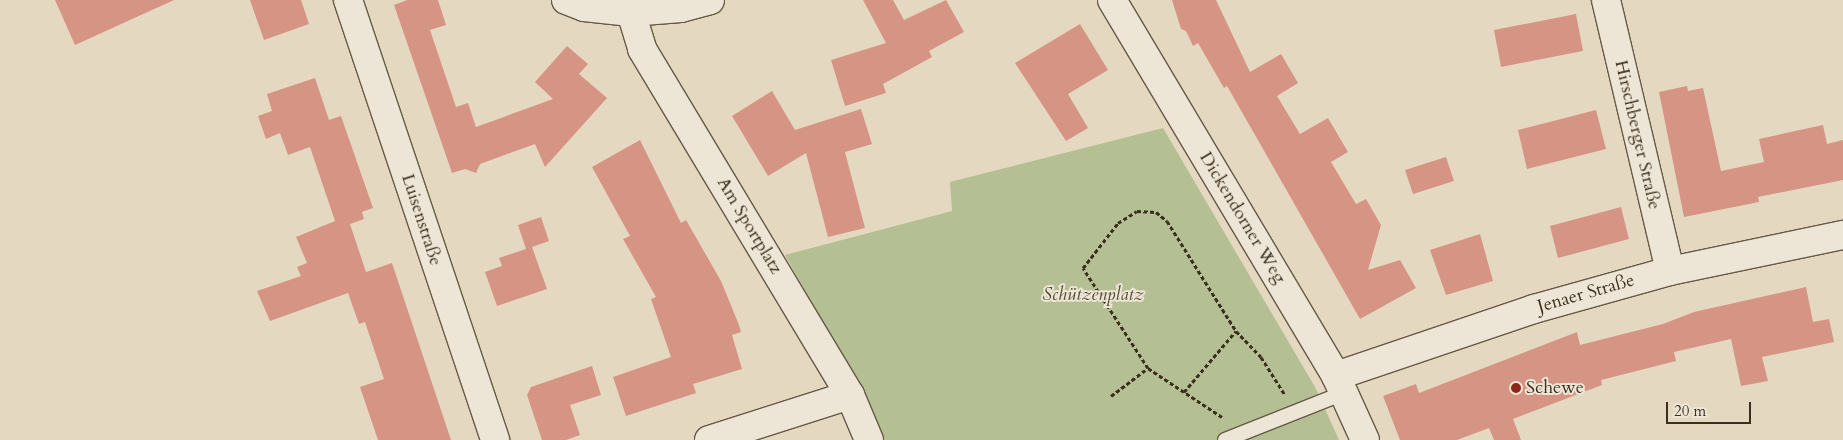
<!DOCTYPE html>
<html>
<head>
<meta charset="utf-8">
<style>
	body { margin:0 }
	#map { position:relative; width:1843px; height:440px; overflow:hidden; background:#e4d9c0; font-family:Cardo,serif }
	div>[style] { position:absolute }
	.green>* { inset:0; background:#b4bf93 }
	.building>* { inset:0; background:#d69485 }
	.path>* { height:3px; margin-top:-1.5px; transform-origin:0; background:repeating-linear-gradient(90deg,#3c2e1d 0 4px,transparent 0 6.5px) }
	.roads { filter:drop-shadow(1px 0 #665946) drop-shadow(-1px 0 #665946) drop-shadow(0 1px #665946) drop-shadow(0 -1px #665946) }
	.lane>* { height:14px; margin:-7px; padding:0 7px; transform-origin:7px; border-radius:7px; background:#ede6d6 }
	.street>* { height:28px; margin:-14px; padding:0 14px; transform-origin:14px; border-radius:14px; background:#ede6d6 }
	.secondary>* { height:28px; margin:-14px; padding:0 14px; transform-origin:14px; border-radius:14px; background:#ede6d6 }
	.dots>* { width:14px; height:14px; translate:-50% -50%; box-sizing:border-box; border:2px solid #ede6d6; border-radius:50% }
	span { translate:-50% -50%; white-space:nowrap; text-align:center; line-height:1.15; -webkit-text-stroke:4px #ede6d6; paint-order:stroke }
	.street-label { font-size:18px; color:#3c2e1d }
	.park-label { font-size:18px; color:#544b35; font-style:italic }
	.poi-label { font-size:18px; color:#3c2e1d }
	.left { translate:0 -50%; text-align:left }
	.scale { position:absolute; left:1666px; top:402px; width:85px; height:22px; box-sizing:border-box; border:2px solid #3c2e1d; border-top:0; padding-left:6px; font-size:15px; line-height:18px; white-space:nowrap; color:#3c2e1d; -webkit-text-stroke:4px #ede6d6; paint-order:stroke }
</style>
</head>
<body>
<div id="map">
	<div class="green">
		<div style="clip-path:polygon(1163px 128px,1315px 387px,1339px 440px,882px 440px,861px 390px,785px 255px,952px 211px,950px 182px)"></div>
	</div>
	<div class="building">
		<div style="clip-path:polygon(55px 0,174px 0,75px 45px)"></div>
		<div style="clip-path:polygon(250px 0,301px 0,309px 24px,264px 40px)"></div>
		<div style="clip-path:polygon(407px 0,438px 0,446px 25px,430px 30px,456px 107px,468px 103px,476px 127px,553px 99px,535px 82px,567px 46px,588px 64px,579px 74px,607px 98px,545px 167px,535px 144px,480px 164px,476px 173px,465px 169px,452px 173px,394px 5px)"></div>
		<div style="clip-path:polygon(863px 0,893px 0,904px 20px,946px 0,964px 32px,929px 51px,932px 57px,883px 84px,886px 93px,845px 106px,831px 60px,886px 43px)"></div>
		<div style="clip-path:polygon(1172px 0,1216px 0,1250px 72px,1281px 54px,1298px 83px,1277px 96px,1300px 134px,1328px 118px,1348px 152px,1331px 162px,1356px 204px,1366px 199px,1381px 225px,1368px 270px,1400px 260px,1416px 288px,1360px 319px,1227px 86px,1224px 88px,1198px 43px,1193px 46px,1186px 31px,1181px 29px)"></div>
		<div style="clip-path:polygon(1576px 14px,1583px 51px,1501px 67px,1494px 30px)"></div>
		<div style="clip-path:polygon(1080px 24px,1108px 70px,1068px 94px,1088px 128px,1066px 141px,1015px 63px)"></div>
		<div style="clip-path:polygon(315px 78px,329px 120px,341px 116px,373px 208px,362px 212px,364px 219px,350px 224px,366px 272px,392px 263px,451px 440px,378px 440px,360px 387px,384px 379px,365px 322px,359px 324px,348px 293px,270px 321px,257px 291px,301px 276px,297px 267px,307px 263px,296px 237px,335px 221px,310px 147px,288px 155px,280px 133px,266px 139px,258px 116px,272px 111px,267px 94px)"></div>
		<div style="clip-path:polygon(1687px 86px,1688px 91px,1703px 88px,1721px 171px,1764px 162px,1759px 139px,1823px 125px,1827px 144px,1843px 140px,1843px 180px,1758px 197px,1759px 202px,1684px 217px,1659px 92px)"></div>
		<div style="clip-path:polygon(772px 91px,795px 130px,861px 109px,872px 144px,845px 152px,865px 228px,828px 237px,806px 153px,768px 176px,732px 116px)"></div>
		<div style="clip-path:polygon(1596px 110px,1606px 149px,1527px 169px,1518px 130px)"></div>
		<div style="clip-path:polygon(640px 140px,681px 223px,686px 220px,721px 281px,739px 325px,741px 332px,732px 335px,742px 369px,693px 384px,696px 393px,626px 416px,613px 377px,671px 357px,651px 299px,656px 297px,623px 239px,630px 236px,592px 167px)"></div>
		<div style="clip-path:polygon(1446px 157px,1454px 181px,1413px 194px,1405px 170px)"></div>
		<div style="clip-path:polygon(1621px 207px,1629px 239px,1558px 258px,1550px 226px)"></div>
		<div style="clip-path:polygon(541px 217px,549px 241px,532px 247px,547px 289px,497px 306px,485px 272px,502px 266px,499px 258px,526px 249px,518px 225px)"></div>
		<div style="clip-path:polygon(1480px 234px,1493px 281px,1446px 295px,1430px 250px)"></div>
		<div style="clip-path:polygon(1806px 287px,1813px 322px,1829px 319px,1834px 342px,1762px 357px,1768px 381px,1741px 386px,1731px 339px,1674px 352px,1676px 361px,1601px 380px,1602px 385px,1513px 419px,1521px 440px,1494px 440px,1489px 428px,1457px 440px,1400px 440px,1383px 396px,1416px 384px,1419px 393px,1577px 332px,1580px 345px,1663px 324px,1694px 312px)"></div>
		<div style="clip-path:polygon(592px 366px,601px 395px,570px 405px,580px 435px,566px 440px,542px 440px,527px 395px,531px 387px)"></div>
	</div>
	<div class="path">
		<div style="left:1184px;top:392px;width:80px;rotate:-49.6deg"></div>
		<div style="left:1111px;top:396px;width:46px;rotate:-37.1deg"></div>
		<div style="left:1222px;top:417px;width:89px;rotate:-146.5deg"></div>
		<div style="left:1148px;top:368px;width:119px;rotate:-123deg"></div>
		<div style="left:1083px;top:268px;width:57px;rotate:-52.1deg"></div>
		<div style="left:1118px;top:223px;width:22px;rotate:-32deg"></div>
		<div style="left:1137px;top:211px;width:19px;rotate:3deg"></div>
		<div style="left:1156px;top:212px;width:14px;rotate:39deg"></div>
		<div style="left:1167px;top:221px;width:130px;rotate:57.9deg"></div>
		<div style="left:1236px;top:331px;width:36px;rotate:46deg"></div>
		<div style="left:1261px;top:357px;width:45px;rotate:57.7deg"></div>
	</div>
	<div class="roads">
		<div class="lane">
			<div style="left:1225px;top:440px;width:128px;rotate:-21.6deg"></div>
		</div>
		<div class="street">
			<div style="left:348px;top:0;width:464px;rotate:71.5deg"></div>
			<div style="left:1112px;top:0;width:438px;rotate:59.2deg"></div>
			<div style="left:1336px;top:376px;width:70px;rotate:65.6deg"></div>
			<div style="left:1606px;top:0;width:278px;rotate:76.7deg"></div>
			<div style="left:631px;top:12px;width:39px;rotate:73deg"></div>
			<div style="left:642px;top:49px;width:404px;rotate:59deg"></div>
			<div style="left:850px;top:395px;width:49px;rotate:67.1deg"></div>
			<div style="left:1336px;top:376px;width:209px;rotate:-18.7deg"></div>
			<div style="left:1534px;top:309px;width:141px;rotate:-15.6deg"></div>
			<div style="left:1670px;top:271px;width:177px;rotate:-11.8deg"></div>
			<div style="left:709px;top:440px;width:148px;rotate:-17.7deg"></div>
		</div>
		<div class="secondary">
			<div style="left:566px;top:0;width:19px;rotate:21deg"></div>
			<div style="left:584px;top:7px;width:47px;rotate:6.1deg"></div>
			<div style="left:631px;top:12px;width:50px;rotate:-4.6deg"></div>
			<div style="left:681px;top:8px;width:30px;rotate:-15deg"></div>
		</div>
	</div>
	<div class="dots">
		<div style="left:1516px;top:388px;background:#8f2418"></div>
	</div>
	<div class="street-label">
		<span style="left:1637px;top:135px;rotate:77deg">Hirschberger Straße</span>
		<span style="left:1242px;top:218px;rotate:59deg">Dickendorner Weg</span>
		<span style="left:421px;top:220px;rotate:72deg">Luisenstraße</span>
		<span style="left:749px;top:226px;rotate:59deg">Am Sportplatz</span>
		<span style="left:1586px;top:294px;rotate:-16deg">Jenaer Straße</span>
	</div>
	<div class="park-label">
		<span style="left:1093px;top:295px">Schützenplatz</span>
	</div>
	<div class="poi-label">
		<span class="left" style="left:1526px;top:388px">Schewe</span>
	</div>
	<div class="scale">20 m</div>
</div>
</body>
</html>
